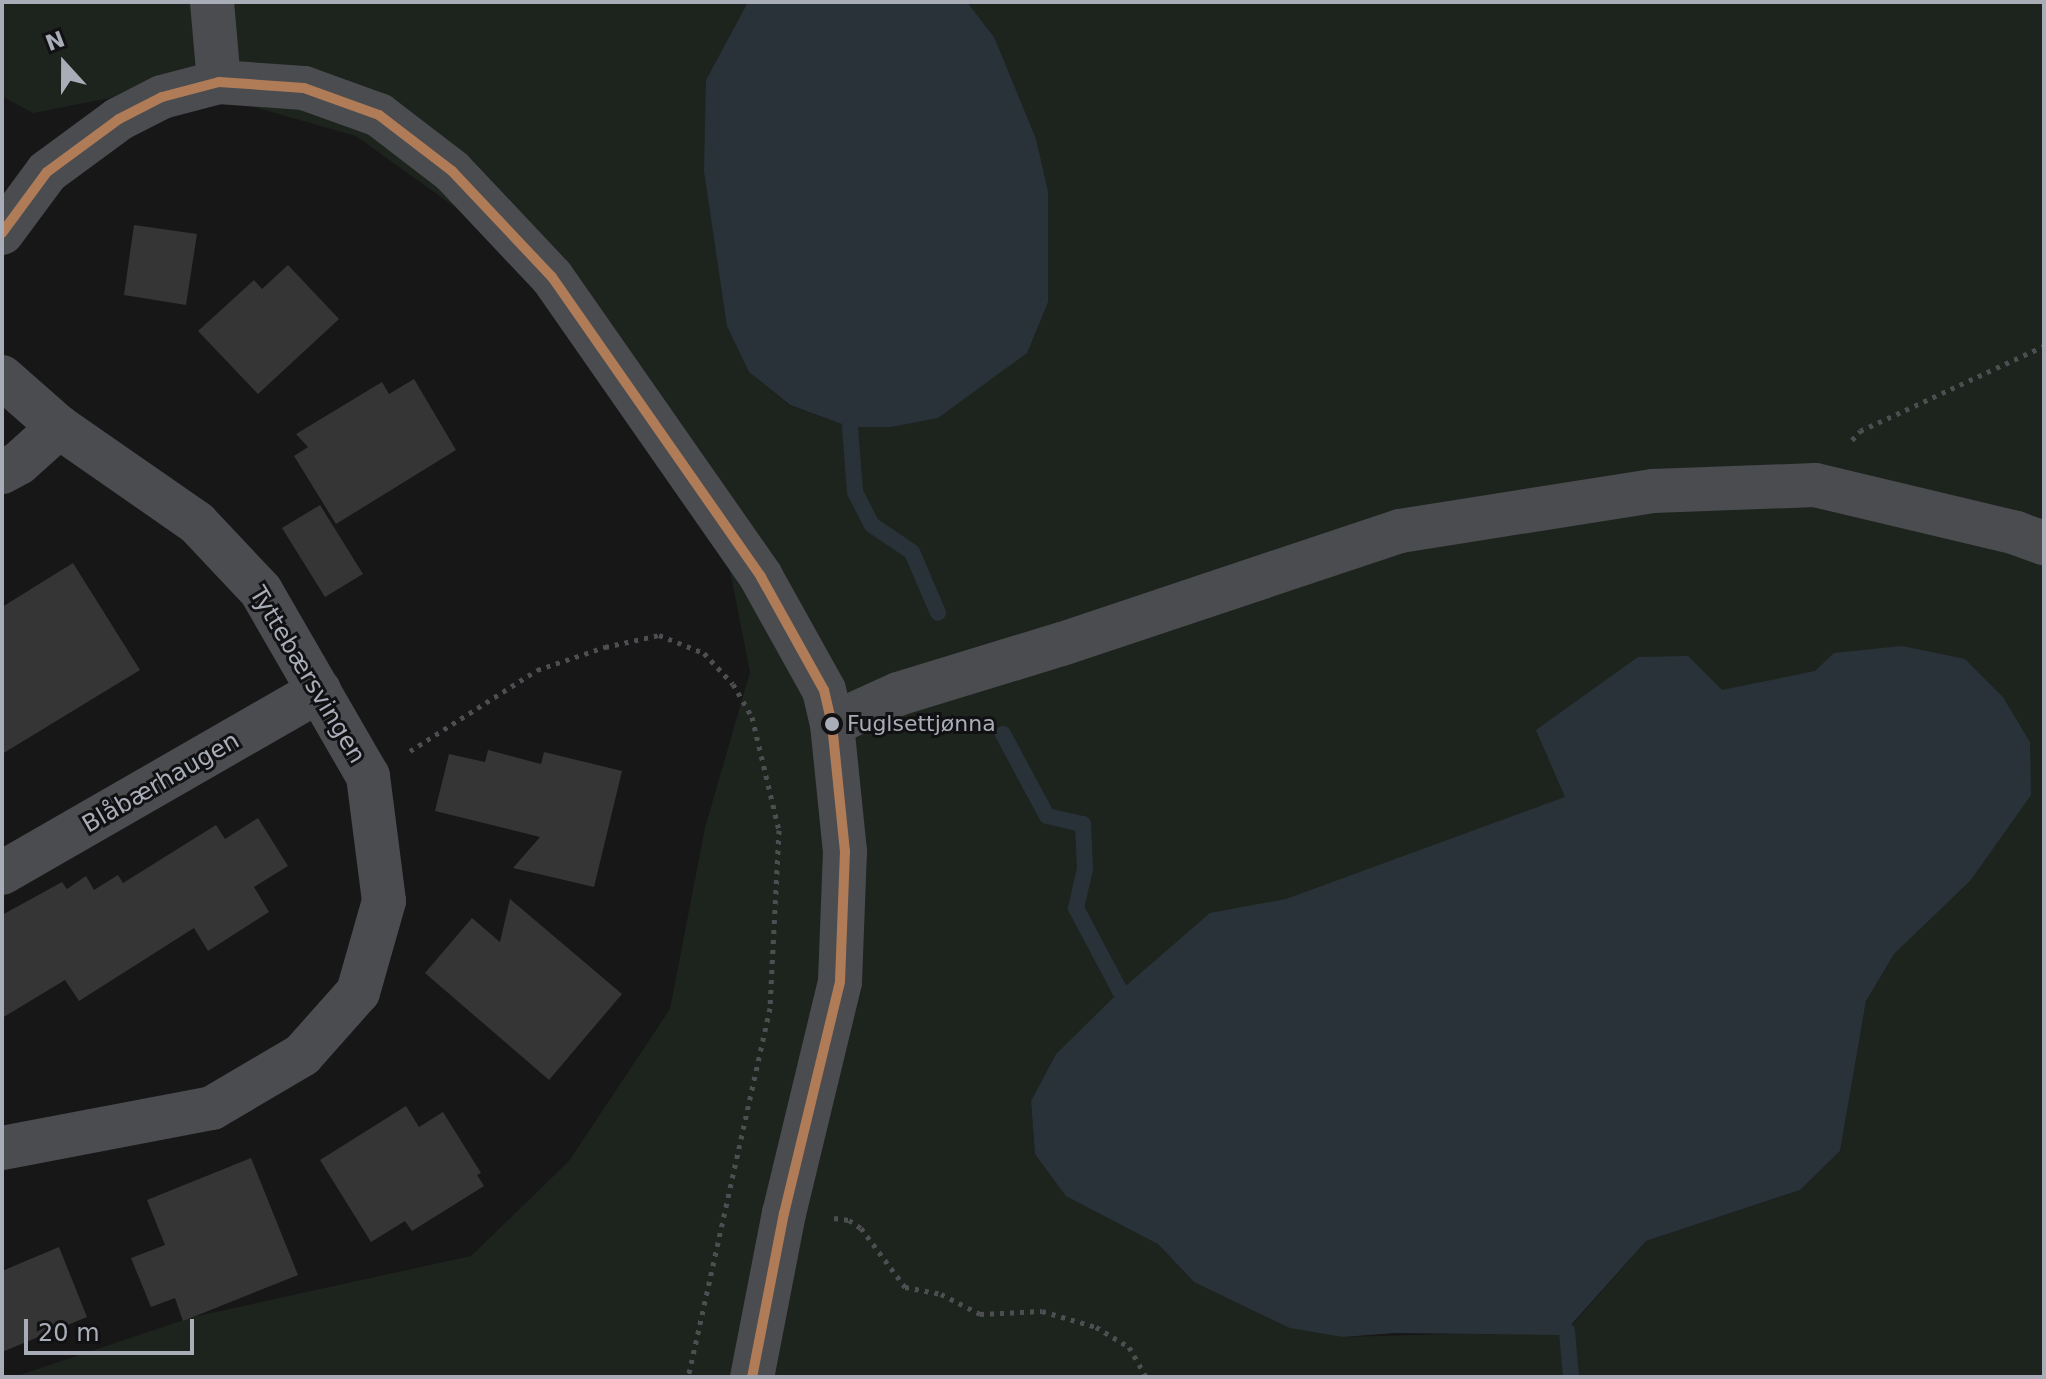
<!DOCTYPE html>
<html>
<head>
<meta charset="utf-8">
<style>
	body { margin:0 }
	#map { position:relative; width:2046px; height:1379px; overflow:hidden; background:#171717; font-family:"DejaVu Sans",sans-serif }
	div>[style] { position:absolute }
	.green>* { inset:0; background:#1d241e }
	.water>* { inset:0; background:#2a3239 }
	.stream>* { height:16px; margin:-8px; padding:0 8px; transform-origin:8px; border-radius:8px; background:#2a3239 }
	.building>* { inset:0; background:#353536 }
	.path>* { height:5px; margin-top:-2.5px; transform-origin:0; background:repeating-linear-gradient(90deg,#4d4e52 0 4px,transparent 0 10px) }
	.minor>* { height:44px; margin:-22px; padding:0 22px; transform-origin:22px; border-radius:22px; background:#4b4c50 }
	.bus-1>* { height:10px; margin:-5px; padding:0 5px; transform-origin:5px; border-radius:5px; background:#b07c57 }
	.dots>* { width:22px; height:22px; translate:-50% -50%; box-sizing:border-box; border:4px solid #111113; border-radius:50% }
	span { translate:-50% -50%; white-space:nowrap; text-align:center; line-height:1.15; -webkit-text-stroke:6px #111113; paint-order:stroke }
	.bus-label { font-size:22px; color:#a8adb8 }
	.left { translate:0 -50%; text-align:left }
	.street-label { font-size:24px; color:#a8adb8 }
	.frame { position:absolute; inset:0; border:4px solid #a8adb8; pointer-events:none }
	.north { position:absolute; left:24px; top:24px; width:80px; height:80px; -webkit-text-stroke:6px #111113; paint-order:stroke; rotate:339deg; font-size:22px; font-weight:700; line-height:32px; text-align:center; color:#a8adb8 }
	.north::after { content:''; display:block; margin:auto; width:28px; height:36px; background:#a8adb8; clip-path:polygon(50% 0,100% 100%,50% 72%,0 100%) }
	.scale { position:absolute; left:24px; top:1319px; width:170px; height:36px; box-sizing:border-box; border:4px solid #a8adb8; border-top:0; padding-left:10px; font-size:24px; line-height:28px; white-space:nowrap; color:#a8adb8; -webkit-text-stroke:6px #111113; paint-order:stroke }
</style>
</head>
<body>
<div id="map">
	<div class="green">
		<div style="clip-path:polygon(evenodd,2px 2px,748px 2px,706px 80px,749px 372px,789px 405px,850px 427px,994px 37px,967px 2px,2044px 2px,2044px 1377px,14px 1377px,193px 1317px,471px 1256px,569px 1161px,670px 1009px,705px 828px,750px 672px,725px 545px,561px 283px,356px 136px,176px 85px,33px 113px,2px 96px,2px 2px,1965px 659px,2003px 697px,2030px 742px,1970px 881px,1894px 954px,1866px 1001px,1840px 1151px,1800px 1190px,1646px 1241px,1567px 1331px,1343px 1337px,1194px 1282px,1158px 1244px,1035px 1154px,1031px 1101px,1056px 1054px,1120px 991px,1965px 659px)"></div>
	</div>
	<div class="water">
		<div style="clip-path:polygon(748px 2px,967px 2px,994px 37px,1036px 139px,1048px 192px,1048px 302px,1027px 353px,938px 418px,891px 427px,850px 427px,790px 405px,749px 372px,727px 326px,704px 171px,706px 80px)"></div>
		<div style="clip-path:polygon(1902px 646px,1965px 659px,2003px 697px,2030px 742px,2031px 795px,1970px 881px,1894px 954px,1866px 1001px,1840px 1151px,1800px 1190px,1646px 1241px,1562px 1335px,1395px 1333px,1343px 1337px,1290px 1328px,1194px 1282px,1158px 1244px,1066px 1196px,1035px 1154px,1031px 1101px,1056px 1054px,1120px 991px,1210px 913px,1286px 899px,1565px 797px,1536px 730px,1638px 657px,1688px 656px,1722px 690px,1815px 671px,1834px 653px)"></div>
	</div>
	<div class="stream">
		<div style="left:850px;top:427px;width:65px;rotate:85.6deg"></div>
		<div style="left:855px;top:492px;width:37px;rotate:63deg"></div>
		<div style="left:872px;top:525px;width:48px;rotate:34deg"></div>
		<div style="left:912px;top:552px;width:66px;rotate:66.9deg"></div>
		<div style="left:1003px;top:734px;width:93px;rotate:61.8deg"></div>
		<div style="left:1047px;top:816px;width:37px;rotate:13deg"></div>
		<div style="left:1083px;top:824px;width:45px;rotate:87.5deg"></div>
		<div style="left:1085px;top:869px;width:40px;rotate:103deg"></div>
		<div style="left:1076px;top:908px;width:94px;rotate:62.1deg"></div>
		<div style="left:1567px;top:1331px;width:46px;rotate:85deg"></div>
	</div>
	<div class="building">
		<div style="clip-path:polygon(134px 225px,197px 234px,186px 305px,124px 295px)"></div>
		<div style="clip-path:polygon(288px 265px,339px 319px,258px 394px,198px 331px,254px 280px,262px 289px)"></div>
		<div style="clip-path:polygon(414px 379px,456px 450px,336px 524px,294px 456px,308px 447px,296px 434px,382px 382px,389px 394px)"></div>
		<div style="clip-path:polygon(320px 505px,363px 574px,325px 597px,282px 528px)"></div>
		<div style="clip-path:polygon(73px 563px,140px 670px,2px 754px,2px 607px)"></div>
		<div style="clip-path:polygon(488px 750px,541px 764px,544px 752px,622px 771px,594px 887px,513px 868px,540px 837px,435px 811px,449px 754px,485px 762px)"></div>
		<div style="clip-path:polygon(258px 818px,288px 866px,254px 887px,269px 912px,208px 951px,194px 928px,79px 1001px,65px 980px,2px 1018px,2px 915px,62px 882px,67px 889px,86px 876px,94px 890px,118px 875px,123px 883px,216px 825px,225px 839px)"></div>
		<div style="clip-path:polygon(510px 899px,622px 994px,549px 1080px,425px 973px,472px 918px,500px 942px)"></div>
		<div style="clip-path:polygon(406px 1106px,419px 1127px,443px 1112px,481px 1173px,477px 1175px,484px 1186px,412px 1231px,405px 1221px,371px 1242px,320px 1160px)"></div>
		<div style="clip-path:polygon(251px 1158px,298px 1275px,183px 1321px,175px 1298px,151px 1307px,131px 1258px,165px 1245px,147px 1200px)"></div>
		<div style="clip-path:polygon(59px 1247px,87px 1317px,2px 1352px,2px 1271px)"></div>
	</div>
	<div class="path">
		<div style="left:1852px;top:440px;width:12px;rotate:-48deg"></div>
		<div style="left:1860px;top:431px;width:203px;rotate:-24.8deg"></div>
		<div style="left:410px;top:751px;width:151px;rotate:-32.5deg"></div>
		<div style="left:537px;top:670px;width:72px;rotate:-18.7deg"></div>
		<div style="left:605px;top:647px;width:55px;rotate:-12.5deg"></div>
		<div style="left:659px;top:635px;width:48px;rotate:21.8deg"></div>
		<div style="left:704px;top:653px;width:42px;rotate:46.9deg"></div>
		<div style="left:733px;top:684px;width:38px;rotate:60deg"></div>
		<div style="left:752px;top:717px;width:116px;rotate:76.6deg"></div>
		<div style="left:779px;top:830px;width:178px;rotate:92.9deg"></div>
		<div style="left:770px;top:1008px;width:378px;rotate:102.5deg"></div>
		<div style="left:834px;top:1218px;width:15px;rotate:8deg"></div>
		<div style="left:849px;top:1220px;width:14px;rotate:34deg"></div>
		<div style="left:861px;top:1228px;width:74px;rotate:53.3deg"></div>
		<div style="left:905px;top:1287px;width:37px;rotate:11deg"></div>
		<div style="left:941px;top:1294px;width:44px;rotate:27.1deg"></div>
		<div style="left:980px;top:1314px;width:62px;rotate:-2.8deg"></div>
		<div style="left:1042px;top:1311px;width:56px;rotate:16.5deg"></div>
		<div style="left:1096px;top:1327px;width:39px;rotate:31deg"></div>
		<div style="left:1129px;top:1347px;width:34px;rotate:60deg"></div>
	</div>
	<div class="minor">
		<div style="left:212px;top:2px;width:80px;rotate:85deg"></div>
		<div style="left:2px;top:233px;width:76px;rotate:-53.6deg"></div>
		<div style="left:47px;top:172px;width:89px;rotate:-36.4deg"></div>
		<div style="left:119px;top:119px;width:48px;rotate:-27.1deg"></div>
		<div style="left:162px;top:97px;width:59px;rotate:-14.7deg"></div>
		<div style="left:219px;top:82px;width:85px;rotate:4deg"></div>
		<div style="left:304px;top:88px;width:80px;rotate:19.8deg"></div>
		<div style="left:379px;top:115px;width:92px;rotate:37.5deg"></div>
		<div style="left:452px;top:171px;width:146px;rotate:46.7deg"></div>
		<div style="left:552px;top:277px;width:366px;rotate:55.1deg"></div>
		<div style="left:761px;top:577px;width:129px;rotate:60.9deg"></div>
		<div style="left:824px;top:690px;width:35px;rotate:77deg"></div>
		<div style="left:832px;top:724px;width:128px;rotate:84.2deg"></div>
		<div style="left:845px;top:851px;width:131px;rotate:92.2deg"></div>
		<div style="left:840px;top:982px;width:238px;rotate:103.6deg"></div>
		<div style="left:784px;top:1213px;width:167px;rotate:101deg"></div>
		<div style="left:2px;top:377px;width:76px;rotate:41.3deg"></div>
		<div style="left:59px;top:427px;width:168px;rotate:34.8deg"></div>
		<div style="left:197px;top:523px;width:93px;rotate:46.7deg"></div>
		<div style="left:261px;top:591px;width:214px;rotate:60deg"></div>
		<div style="left:368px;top:776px;width:126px;rotate:82.7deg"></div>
		<div style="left:384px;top:901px;width:95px;rotate:105.9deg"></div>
		<div style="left:358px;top:992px;width:84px;rotate:131.6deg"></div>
		<div style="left:302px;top:1055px;width:104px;rotate:149.5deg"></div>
		<div style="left:212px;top:1108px;width:214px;rotate:169.2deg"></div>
		<div style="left:2px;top:472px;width:19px;rotate:-28deg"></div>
		<div style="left:19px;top:463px;width:54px;rotate:-42deg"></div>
		<div style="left:832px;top:724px;width:72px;rotate:-24.4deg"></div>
		<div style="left:898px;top:694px;width:171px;rotate:-17deg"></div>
		<div style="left:1062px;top:644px;width:356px;rotate:-18.5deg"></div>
		<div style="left:1400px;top:531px;width:256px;rotate:-9deg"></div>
		<div style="left:1653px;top:491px;width:162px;rotate:-2.1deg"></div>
		<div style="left:1815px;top:485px;width:207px;rotate:13.4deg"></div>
		<div style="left:2016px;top:533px;width:30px;rotate:20deg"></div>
		<div style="left:2px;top:873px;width:366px;rotate:-29.9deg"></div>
	</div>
	<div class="bus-1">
		<div style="left:2px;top:233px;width:76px;rotate:-53.6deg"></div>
		<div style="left:47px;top:172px;width:89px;rotate:-36.4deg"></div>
		<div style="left:119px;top:119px;width:48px;rotate:-27.1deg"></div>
		<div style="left:162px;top:97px;width:59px;rotate:-14.7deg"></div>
		<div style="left:219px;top:82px;width:85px;rotate:4deg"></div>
		<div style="left:304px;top:88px;width:80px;rotate:19.8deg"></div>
		<div style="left:379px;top:115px;width:92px;rotate:37.5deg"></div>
		<div style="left:452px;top:171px;width:146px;rotate:46.7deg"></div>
		<div style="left:552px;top:277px;width:366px;rotate:55.1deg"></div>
		<div style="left:761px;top:577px;width:129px;rotate:60.9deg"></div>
		<div style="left:824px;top:690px;width:35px;rotate:77deg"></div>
		<div style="left:832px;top:724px;width:128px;rotate:84.2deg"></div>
		<div style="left:845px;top:851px;width:131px;rotate:92.2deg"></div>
		<div style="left:840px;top:982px;width:238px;rotate:103.6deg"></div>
		<div style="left:784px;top:1213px;width:167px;rotate:101deg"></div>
	</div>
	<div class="dots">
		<div style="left:832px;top:724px;background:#a8adb8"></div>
	</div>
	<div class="bus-label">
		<span class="left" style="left:847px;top:724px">Fuglsettjønna</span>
	</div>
	<div class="street-label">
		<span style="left:307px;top:675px;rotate:59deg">Tyttebærsvingen</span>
		<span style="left:161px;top:783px;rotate:-30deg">Blåbærhaugen</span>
	</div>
	<div class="frame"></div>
	<div class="north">N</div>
	<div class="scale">20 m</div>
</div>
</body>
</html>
